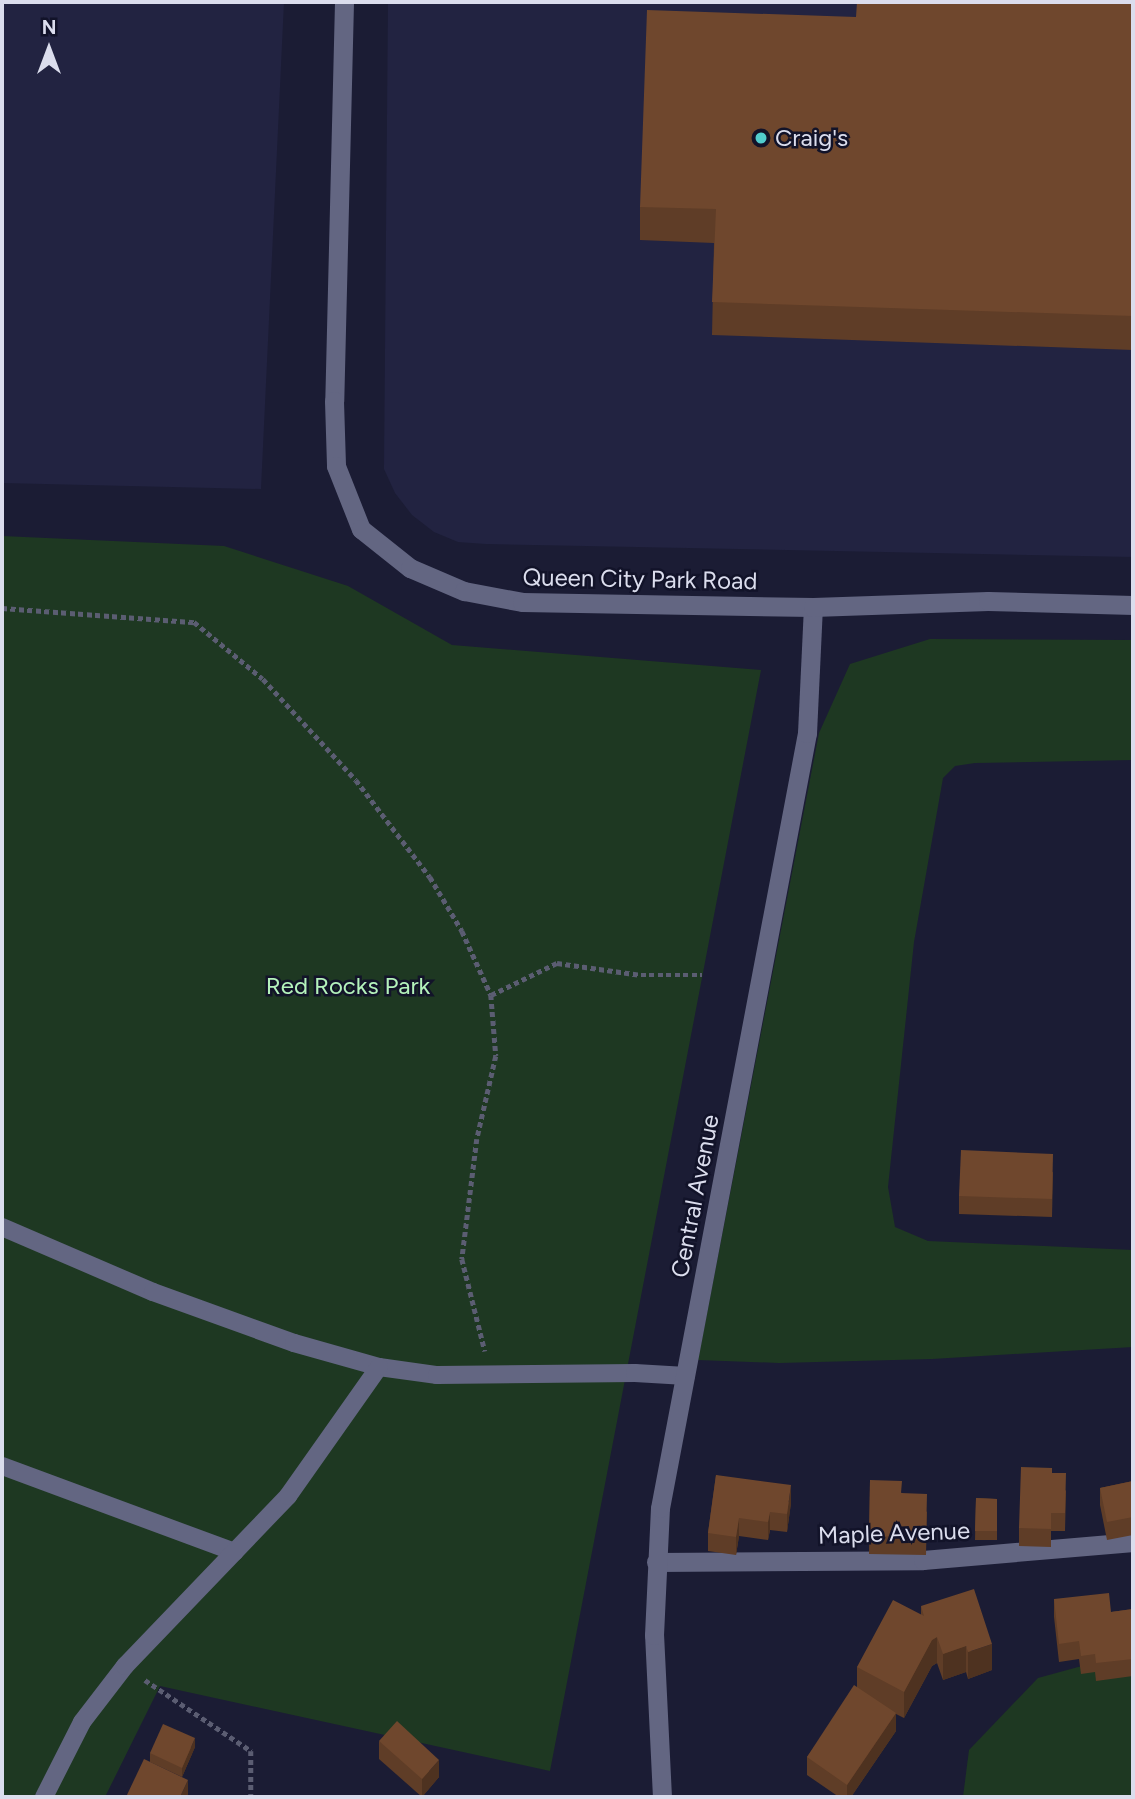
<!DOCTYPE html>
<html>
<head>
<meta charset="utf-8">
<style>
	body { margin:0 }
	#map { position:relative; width:1135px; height:1799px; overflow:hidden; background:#1b1c34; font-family:Figtree,sans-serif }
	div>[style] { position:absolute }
	.built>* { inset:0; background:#222341 }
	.green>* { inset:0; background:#1e3822 }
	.path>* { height:4.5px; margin-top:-2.25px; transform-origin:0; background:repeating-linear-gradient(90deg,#5b5d72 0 5px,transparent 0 8.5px) }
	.service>* { height:18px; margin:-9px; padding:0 9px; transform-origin:9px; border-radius:9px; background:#636682 }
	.minor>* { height:19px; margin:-9.5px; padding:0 9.5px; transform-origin:9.5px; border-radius:9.5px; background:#636682 }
	.tertiary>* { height:19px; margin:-9.5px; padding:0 9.5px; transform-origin:9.5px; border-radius:9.5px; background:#636682 }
	.wall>* { inset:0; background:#5f3d27 }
	.shaded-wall>* { inset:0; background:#4e3220 }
	.building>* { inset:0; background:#6f472d }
	.dots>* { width:19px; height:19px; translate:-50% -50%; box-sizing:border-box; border:4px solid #121329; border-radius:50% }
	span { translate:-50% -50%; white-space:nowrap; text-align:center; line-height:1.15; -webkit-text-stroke:5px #121329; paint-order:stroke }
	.poi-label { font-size:24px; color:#dbdded }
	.left { translate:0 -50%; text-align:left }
	.street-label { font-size:24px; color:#dbdded }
	.park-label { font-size:24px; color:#b4f2bb }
	.frame { position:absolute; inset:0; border:4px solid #dbdded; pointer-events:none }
	.north { position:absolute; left:14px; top:14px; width:70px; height:70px; -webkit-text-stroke:5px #121329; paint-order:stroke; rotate:0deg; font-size:19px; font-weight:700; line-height:28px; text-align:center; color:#dbdded }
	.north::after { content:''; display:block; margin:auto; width:24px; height:32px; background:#dbdded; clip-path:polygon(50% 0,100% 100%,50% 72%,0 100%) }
</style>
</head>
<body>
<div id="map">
	<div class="built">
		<div style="clip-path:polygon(2px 2px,284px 2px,261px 489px,2px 483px)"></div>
		<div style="clip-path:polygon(388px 2px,1133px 2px,1133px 557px,486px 544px,458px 542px,434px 532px,412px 515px,395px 493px,384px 469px)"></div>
	</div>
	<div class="green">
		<div style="clip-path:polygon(2px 536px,224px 546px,348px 586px,452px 645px,761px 670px,550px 1771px,160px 1686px,105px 1797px,2px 1797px)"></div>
		<div style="clip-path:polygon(930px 639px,1133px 640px,1133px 760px,975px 763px,955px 766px,943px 778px,914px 942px,888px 1187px,895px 1227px,928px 1241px,1133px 1250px,1133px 1347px,932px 1359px,779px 1363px,698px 1360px,819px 733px,850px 664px)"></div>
		<div style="clip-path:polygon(1133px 1652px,1133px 1797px,963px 1797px,969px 1750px,1038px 1678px)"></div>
	</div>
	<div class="path">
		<div style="left:2px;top:608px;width:193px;rotate:4.2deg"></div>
		<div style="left:194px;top:622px;width:89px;rotate:39.6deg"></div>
		<div style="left:263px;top:679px;width:137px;rotate:47.4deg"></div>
		<div style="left:356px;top:780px;width:122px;rotate:52.7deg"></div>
		<div style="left:430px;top:877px;width:63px;rotate:59.3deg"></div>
		<div style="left:462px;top:931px;width:70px;rotate:65.6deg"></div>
		<div style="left:491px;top:995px;width:61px;rotate:85.3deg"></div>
		<div style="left:496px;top:1056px;width:85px;rotate:102.9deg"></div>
		<div style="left:477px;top:1139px;width:121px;rotate:97.1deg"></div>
		<div style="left:462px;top:1259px;width:95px;rotate:76deg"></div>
		<div style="left:491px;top:995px;width:73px;rotate:-25.9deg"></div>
		<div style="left:557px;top:963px;width:85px;rotate:8.1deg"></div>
		<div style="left:641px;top:975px;width:61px"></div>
		<div style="left:145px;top:1680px;width:128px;rotate:33.8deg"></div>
		<div style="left:251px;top:1751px;width:46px;rotate:90deg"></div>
	</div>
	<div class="service">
		<div style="left:2px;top:1227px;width:164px;rotate:23.3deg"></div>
		<div style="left:153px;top:1292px;width:150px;rotate:19.9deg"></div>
		<div style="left:294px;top:1343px;width:88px;rotate:15.8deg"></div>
		<div style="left:379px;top:1367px;width:59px;rotate:7.9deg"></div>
		<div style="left:437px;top:1375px;width:198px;rotate:-0.6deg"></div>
		<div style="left:635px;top:1373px;width:51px;rotate:3.4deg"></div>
		<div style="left:2px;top:1466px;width:248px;rotate:20.3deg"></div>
		<div style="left:44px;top:1797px;width:84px;rotate:-63.1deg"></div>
		<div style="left:82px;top:1722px;width:71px;rotate:-52.5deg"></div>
		<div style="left:125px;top:1666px;width:236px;rotate:-46.2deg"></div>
		<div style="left:288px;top:1496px;width:158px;rotate:-54.8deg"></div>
	</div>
	<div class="minor">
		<div style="left:656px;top:1562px;width:267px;rotate:-0.4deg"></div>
		<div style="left:923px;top:1560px;width:211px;rotate:-4.9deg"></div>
		<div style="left:662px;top:1797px;width:162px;rotate:-92.8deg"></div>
		<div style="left:654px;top:1635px;width:127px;rotate:-87.3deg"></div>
		<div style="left:660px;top:1508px;width:789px;rotate:-79.26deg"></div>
		<div style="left:807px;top:733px;width:126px;rotate:-87.3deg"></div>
	</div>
	<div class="tertiary">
		<div style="left:344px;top:2px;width:399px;rotate:91.4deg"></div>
		<div style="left:334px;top:401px;width:65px;rotate:88.2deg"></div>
		<div style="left:336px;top:466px;width:68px;rotate:68.4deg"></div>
		<div style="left:361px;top:529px;width:63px;rotate:38.5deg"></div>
		<div style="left:410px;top:568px;width:59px;rotate:23.1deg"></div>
		<div style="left:464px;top:591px;width:59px;rotate:10.7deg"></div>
		<div style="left:522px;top:602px;width:291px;rotate:1deg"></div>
		<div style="left:813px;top:607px;width:175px;rotate:-2deg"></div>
		<div style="left:988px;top:601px;width:145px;rotate:1.6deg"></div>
	</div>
	<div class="wall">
		<div style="clip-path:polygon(1133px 2px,1133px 350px,712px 335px,714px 243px,640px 240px,640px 207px,856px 17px)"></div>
		<div style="clip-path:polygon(1053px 1172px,1052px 1217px,959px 1214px,959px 1196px)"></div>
		<div style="clip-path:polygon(1052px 1473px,1066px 1491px,1065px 1531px,1051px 1531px,1051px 1547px,1019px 1546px,1019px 1528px)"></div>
		<div style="clip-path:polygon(716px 1475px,791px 1503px,787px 1532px,770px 1530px,768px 1540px,739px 1536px,736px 1555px,708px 1551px,708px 1533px)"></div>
		<div style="clip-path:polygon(870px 1480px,902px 1493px,927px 1512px,926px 1555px,869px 1554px)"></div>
		<div style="clip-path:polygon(1133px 1481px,1133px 1535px,1107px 1540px,1100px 1505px,1100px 1488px)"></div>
		<div style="clip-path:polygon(976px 1498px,997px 1499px,997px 1540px,975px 1540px)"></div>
		<div style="clip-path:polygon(1054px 1599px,1111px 1612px,1133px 1609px,1133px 1676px,1096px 1681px,1095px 1672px,1081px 1674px,1079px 1659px,1059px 1662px,1054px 1617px)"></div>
		<div style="clip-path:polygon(921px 1606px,992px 1670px,968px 1679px,966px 1672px,943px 1680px,937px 1663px,932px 1666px,904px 1718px,896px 1714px,896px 1731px,851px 1797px,839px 1797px,807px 1775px,807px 1757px,857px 1687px,857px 1667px,921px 1615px)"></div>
		<div style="clip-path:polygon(379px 1741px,439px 1777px,422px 1797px,379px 1759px)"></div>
		<div style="clip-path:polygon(195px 1747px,182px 1777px,150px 1762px,150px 1753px)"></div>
	</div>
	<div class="shaded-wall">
		<div style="clip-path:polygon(791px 1485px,791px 1503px,787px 1532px,787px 1514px)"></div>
		<div style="clip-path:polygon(770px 1512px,770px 1530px,768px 1540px,768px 1522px)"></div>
		<div style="clip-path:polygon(739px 1518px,739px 1536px,736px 1555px,736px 1537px)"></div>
		<div style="clip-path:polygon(937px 1637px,937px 1663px,932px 1666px,904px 1718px,904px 1692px,932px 1640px)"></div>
		<div style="clip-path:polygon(992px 1644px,992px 1670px,968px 1679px,968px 1652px)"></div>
		<div style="clip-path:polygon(966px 1646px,966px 1672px,943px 1680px,943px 1654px)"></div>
		<div style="clip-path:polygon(896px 1713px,896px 1731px,851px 1797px,847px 1797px,847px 1785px)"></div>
		<div style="clip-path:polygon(195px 1738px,195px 1747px,182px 1777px,182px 1768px)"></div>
		<div style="clip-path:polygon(439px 1760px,439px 1777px,422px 1797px,422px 1779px)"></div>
		<div style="clip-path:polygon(188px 1780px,188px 1797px,180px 1797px)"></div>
	</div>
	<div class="building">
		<div style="clip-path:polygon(857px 2px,1133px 2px,1133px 316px,712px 302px,716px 209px,640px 207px,647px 10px,856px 17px)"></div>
		<div style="clip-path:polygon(961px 1150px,1053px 1154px,1052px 1199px,959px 1196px)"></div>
		<div style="clip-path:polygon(1021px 1467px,1052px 1468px,1052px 1473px,1066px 1473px,1065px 1513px,1051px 1513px,1051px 1529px,1019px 1528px)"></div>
		<div style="clip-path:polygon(716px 1475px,791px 1485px,787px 1514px,770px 1512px,768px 1522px,739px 1518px,736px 1537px,708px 1533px)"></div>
		<div style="clip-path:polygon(870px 1480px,902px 1481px,901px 1493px,927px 1494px,926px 1537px,869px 1536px)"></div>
		<div style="clip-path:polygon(1133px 1481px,1133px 1517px,1107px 1522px,1100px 1488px)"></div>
		<div style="clip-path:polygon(976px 1498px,997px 1499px,997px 1531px,975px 1531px)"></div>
		<div style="clip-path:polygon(974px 1589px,992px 1644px,968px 1652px,966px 1646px,943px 1654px,937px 1637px,932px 1640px,904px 1692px,857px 1667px,893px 1600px,924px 1616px,921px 1606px)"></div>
		<div style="clip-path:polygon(1109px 1593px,1111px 1612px,1133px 1609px,1133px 1659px,1096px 1663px,1095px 1654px,1081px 1656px,1079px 1641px,1059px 1644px,1054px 1599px)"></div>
		<div style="clip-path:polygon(854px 1685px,896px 1713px,847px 1785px,807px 1757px)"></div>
		<div style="clip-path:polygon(397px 1721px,439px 1760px,422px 1779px,379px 1741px)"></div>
		<div style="clip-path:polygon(163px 1724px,195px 1738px,182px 1768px,150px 1753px)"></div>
		<div style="clip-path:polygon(144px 1759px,188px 1780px,180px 1797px,126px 1797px)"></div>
	</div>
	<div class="dots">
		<div style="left:761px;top:138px;background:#52cdce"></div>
	</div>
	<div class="poi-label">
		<span class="left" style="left:775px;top:138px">Craig's</span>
	</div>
	<div class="street-label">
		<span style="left:640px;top:579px;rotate:1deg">Queen City Park Road</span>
		<span style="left:695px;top:1196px;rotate:-79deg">Central Avenue</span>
		<span style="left:894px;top:1533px;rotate:-2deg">Maple Avenue</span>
	</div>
	<div class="park-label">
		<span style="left:348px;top:986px">Red Rocks Park</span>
	</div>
	<div class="frame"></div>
	<div class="north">N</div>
</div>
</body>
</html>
